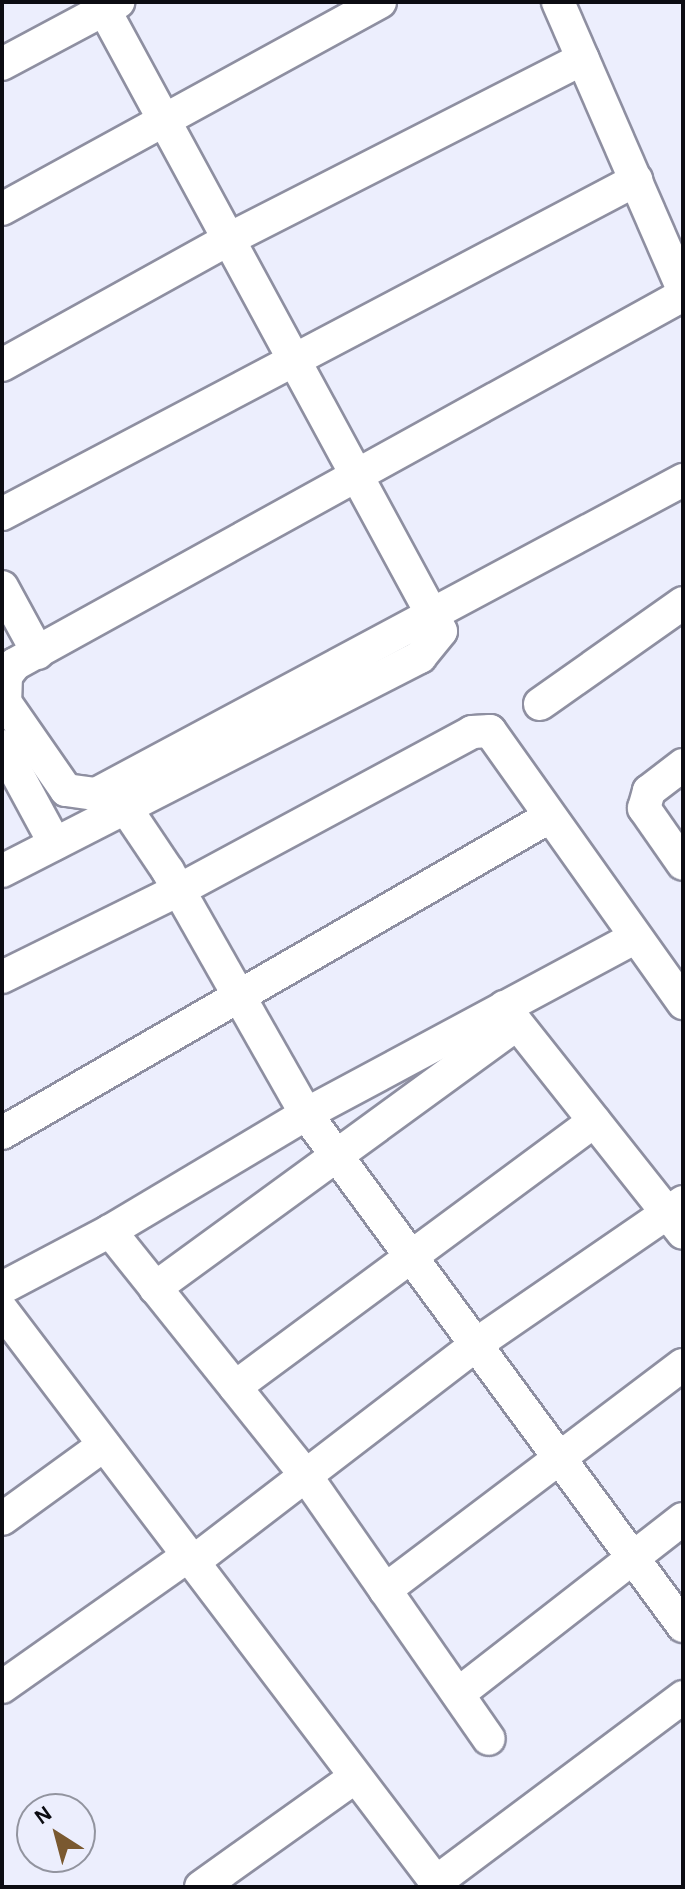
<!DOCTYPE html>
<html>
<head>
<meta charset="utf-8">
<style>
	body { margin:0 }
	#map { position:relative; width:685px; height:1889px; overflow:hidden; background:#eceefd; font-family:"Alegreya Sans",sans-serif }
	div>[style] { position:absolute }
	.roads { filter:drop-shadow(2px 0 #8e8fa1) drop-shadow(-2px 0 #8e8fa1) drop-shadow(0 2px #8e8fa1) drop-shadow(0 -2px #8e8fa1) }
	.street>* { height:32px; margin:-16px; padding:0 16px; transform-origin:16px; border-radius:16px; background:#fff }
	span { translate:-50% -50%; white-space:nowrap; text-align:center; line-height:1.15; -webkit-text-stroke:8px #eceefd; paint-order:stroke }
	.frame { position:absolute; inset:0; border:4px solid #0c0c12; pointer-events:none }
	.north { position:absolute; left:16px; top:1793px; width:80px; height:80px; box-sizing:border-box; background:#eceefd; border:2px solid #92949f; border-radius:50%; rotate:324deg; font-size:22px; font-weight:700; line-height:32px; text-align:center; color:#0c0c12 }
	.north::after { content:''; display:block; margin:auto; width:28px; height:36px; background:#7a5930; clip-path:polygon(50% 0,100% 100%,50% 72%,0 100%) }
</style>
</head>
<body>
<div id="map">
	<div class="roads">
		<div class="street">
			<div style="left:558px;top:2px;width:313px;rotate:66.5deg"></div>
			<div style="left:2px;top:64px;width:132px;rotate:-28.1deg"></div>
			<div style="left:2px;top:209px;width:431px;rotate:-28.7deg"></div>
			<div style="left:683px;top:295px;width:763px;rotate:151.08deg"></div>
			<div style="left:15px;top:664px;width:15px;rotate:127deg"></div>
			<div style="left:6px;top:676px;width:26px;rotate:92deg"></div>
			<div style="left:5px;top:702px;width:107px;rotate:55.3deg"></div>
			<div style="left:66px;top:790px;width:30px;rotate:8deg"></div>
			<div style="left:96px;top:794px;width:666px;rotate:-28.14deg"></div>
			<div style="left:2px;top:365px;width:260px;rotate:-29deg"></div>
			<div style="left:229px;top:239px;width:397px;rotate:-27deg"></div>
			<div style="left:2px;top:514px;width:717px;rotate:-27.78deg"></div>
			<div style="left:2px;top:587px;width:75px;rotate:61.4deg"></div>
			<div style="left:540px;top:704px;width:175px;rotate:-35.2deg"></div>
			<div style="left:2px;top:746px;width:111px;rotate:61.6deg"></div>
			<div style="left:683px;top:765px;width:43px;rotate:142.6deg"></div>
			<div style="left:649px;top:791px;width:18px;rotate:106deg"></div>
			<div style="left:644px;top:808px;width:68px;rotate:55.1deg"></div>
			<div style="left:127px;top:810px;width:73px;rotate:56.1deg"></div>
			<div style="left:168px;top:871px;width:279px;rotate:60.4deg"></div>
			<div style="left:306px;top:1114px;width:636px;rotate:53.63deg"></div>
			<div style="left:2px;top:871px;width:470px;rotate:-27.1deg"></div>
			<div style="left:420px;top:657px;width:33px;rotate:-51deg"></div>
			<div style="left:441px;top:631px;width:715px;rotate:-118.46deg"></div>
			<div style="left:2px;top:977px;width:197px;rotate:-26.2deg"></div>
			<div style="left:179px;top:890px;width:333px;rotate:-28.3deg"></div>
			<div style="left:472px;top:732px;width:18px;rotate:-3deg"></div>
			<div style="left:490px;top:731px;width:334px;rotate:54.6deg"></div>
			<div style="left:504px;top:1007px;width:288px;rotate:51.6deg"></div>
			<div style="left:2px;top:1133px;width:632px;rotate:-30.01deg"></div>
			<div style="left:110px;top:1231px;width:314px;rotate:51.3deg"></div>
			<div style="left:306px;top:1476px;width:320px;rotate:55.2deg"></div>
			<div style="left:2px;top:1288px;width:122px;rotate:-27.8deg"></div>
			<div style="left:110px;top:1231px;width:228px;rotate:-30.8deg"></div>
			<div style="left:306px;top:1114px;width:372px;rotate:-28.2deg"></div>
			<div style="left:155px;top:1288px;width:448px;rotate:-36.1deg"></div>
			<div style="left:2px;top:1310px;width:718px;rotate:52.81deg"></div>
			<div style="left:436px;top:1882px;width:309px;rotate:-36.8deg"></div>
			<div style="left:235px;top:1387px;width:447px;rotate:-36.5deg"></div>
			<div style="left:2px;top:1519px;width:126px;rotate:-36deg"></div>
			<div style="left:193px;top:1562px;width:359px;rotate:-37.5deg"></div>
			<div style="left:478px;top:1343px;width:249px;rotate:-34.5deg"></div>
			<div style="left:385px;top:1590px;width:373px;rotate:-37.1deg"></div>
			<div style="left:2px;top:1687px;width:228px;rotate:-35.2deg"></div>
			<div style="left:458px;top:1694px;width:285px;rotate:-37.9deg"></div>
			<div style="left:201px;top:1887px;width:189px;rotate:-35.5deg"></div>
		</div>
	</div>
	<div class="frame"></div>
	<div class="north">N</div>
</div>
</body>
</html>
